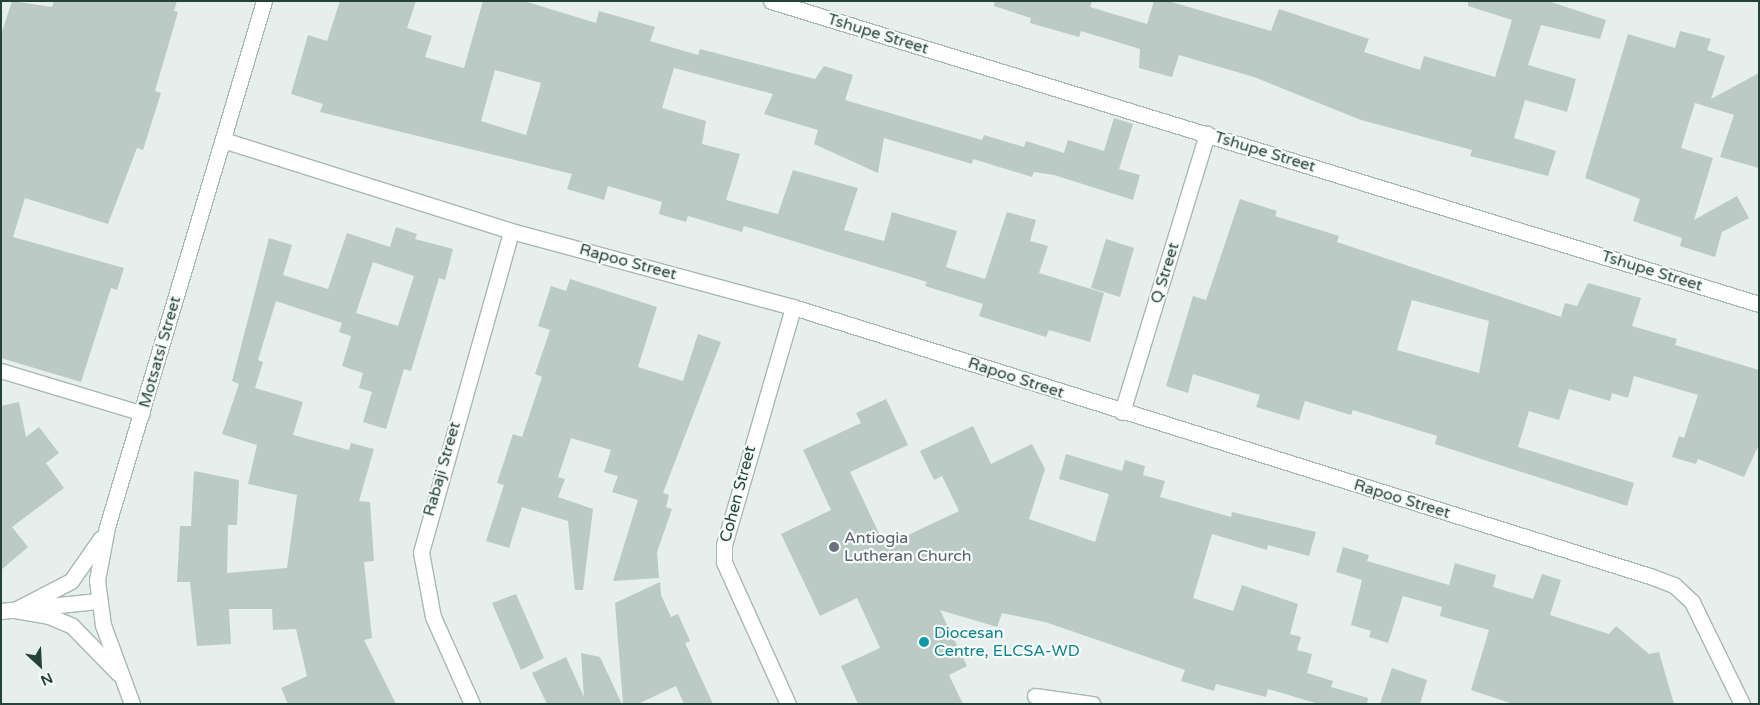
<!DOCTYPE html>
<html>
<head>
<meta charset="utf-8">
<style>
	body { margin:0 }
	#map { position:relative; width:1760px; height:705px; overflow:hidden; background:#e6efeb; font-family:"Varela Round",sans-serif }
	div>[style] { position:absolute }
	.building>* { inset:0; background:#bbcac4 }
	.roads { filter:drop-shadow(1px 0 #a8b8b2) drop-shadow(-1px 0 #a8b8b2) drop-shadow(0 1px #a8b8b2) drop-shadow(0 -1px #a8b8b2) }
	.service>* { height:14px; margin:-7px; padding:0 7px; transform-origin:7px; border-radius:7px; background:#fff }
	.minor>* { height:15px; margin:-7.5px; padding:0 7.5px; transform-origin:7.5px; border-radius:7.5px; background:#fff }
	.tertiary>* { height:15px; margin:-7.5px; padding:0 7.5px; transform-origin:7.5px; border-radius:7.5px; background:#fff }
	.dots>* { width:14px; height:14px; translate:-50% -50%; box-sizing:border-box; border:2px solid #f7fbf9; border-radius:50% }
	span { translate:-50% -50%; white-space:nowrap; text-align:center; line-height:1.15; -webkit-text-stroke:4.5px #f7fbf9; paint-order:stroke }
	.street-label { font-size:16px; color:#24423a }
	.worship-label { font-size:16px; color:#5b616d }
	.left { translate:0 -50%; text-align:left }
	.culture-label { font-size:16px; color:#0d838f }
	.frame { position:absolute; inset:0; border:2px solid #24423a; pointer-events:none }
	.north { position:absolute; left:15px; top:640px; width:50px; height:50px; -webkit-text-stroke:4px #f7fbf9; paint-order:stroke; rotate:155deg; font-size:14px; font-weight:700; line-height:20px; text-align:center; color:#24423a }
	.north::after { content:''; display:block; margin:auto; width:18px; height:22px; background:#24423a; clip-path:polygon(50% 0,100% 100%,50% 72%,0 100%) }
</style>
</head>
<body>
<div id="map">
	<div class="building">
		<div style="clip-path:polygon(12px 1px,52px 7px,54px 1px,177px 1px,174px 11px,178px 12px,155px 91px,161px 93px,143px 150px,137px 148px,108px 224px,25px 198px,13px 237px,124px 268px,117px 290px,111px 288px,81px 382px,1px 358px,1px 35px)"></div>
		<div style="clip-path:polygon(evenodd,340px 1px,416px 1px,407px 28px,432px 36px,425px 57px,464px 68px,483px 1px,524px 1px,596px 23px,599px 11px,655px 27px,650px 41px,698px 55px,700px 49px,815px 79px,824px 66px,853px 75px,845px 100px,982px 140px,984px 135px,1024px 147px,1026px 141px,1064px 153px,1068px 140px,1104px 151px,1114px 118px,1133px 124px,1119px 169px,1140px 175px,1133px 200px,1054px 175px,1034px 172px,1032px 177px,973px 159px,972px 164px,884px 138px,878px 173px,814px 144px,818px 130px,764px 114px,773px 94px,674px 68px,662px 108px,706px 121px,702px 144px,740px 154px,726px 200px,778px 214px,793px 170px,858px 188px,844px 230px,884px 241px,892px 212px,957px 231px,946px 267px,985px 279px,1007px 212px,1036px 220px,1030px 241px,1048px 246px,1039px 273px,1104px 293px,1090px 342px,1049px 330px,1046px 337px,979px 316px,983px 304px,925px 286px,927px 282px,744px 226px,742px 232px,688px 216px,686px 222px,659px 214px,662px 202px,608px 186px,604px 200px,567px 189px,572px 174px,320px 112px,323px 104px,291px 94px,308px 35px,327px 41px,340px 1px,495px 70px,541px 83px,526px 135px,481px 121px,495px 70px)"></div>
		<div style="clip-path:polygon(995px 1px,1092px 1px,1090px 7px,1147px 24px,1154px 1px,1168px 1px,1271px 31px,1279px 9px,1369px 39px,1364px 52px,1420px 70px,1424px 56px,1495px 77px,1512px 20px,1468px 6px,1468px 1px,1548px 1px,1606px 20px,1600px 39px,1541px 25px,1528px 65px,1576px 79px,1567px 112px,1525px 100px,1514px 138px,1556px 151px,1548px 176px,1470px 156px,1472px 150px,1361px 120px,1254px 77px,1179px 55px,1172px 77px,1139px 68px,1140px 49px,1081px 31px,1079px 37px,1030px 23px,1031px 18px,994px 6px)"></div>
		<div style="clip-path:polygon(1680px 31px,1711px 39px,1707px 50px,1725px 56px,1711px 99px,1759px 73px,1759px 168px,1720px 157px,1734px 115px,1695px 103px,1681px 148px,1713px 158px,1694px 220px,1737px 196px,1749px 218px,1722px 232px,1715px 257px,1680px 246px,1682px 238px,1633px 221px,1640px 199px,1585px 178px,1628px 34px,1675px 48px)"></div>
		<div style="clip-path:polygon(evenodd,1240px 199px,1277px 211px,1275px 216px,1339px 236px,1337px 242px,1561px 317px,1565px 303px,1577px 306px,1588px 283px,1641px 298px,1632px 326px,1677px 339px,1675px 345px,1759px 370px,1759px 444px,1744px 477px,1698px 459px,1696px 464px,1672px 457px,1679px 436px,1684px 438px,1698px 395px,1634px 376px,1628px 398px,1612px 393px,1610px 401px,1569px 389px,1559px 420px,1529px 411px,1518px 447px,1634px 483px,1627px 506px,1435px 444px,1437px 436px,1353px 410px,1351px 415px,1305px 401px,1299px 420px,1256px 407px,1260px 395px,1193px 374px,1188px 393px,1166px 386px,1193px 296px,1206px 300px,1240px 199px,1412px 300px,1489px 321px,1479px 373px,1397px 350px,1412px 300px)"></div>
		<div style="clip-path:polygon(evenodd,396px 227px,417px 234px,415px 239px,453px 249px,445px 280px,439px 278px,411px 371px,404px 369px,386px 429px,363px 422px,372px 392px,359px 388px,363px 373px,342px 366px,351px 336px,339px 332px,342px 323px,276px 301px,258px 360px,263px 362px,255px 388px,303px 402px,293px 435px,349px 450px,351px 443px,374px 449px,359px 501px,370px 502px,374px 561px,364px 562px,372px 638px,364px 640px,396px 704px,288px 704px,281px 688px,307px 676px,296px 629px,273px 630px,272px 609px,229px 609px,231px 644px,197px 646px,190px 582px,177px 582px,180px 526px,191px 526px,194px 471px,239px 480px,237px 525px,228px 525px,227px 573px,287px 568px,297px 495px,248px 484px,257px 445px,222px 434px,239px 384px,232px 381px,269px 238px,292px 245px,283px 275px,328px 289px,347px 233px,390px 247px,396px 227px,373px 262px,414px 276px,398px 326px,356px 313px,373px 262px)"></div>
		<div style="clip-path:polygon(1106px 239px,1134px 248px,1120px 297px,1091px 288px)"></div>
		<div style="clip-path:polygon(570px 279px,657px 307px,638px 367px,683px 381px,698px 334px,721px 342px,663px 493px,669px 495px,666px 507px,672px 509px,657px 552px,659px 578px,613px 581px,638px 500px,612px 492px,618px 476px,604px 472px,611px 450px,571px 438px,558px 477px,565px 479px,558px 497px,593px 509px,583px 590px,575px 590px,568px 521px,522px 507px,509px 548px,486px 541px,504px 485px,497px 483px,513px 434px,522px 437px,542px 377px,535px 374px,550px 330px,538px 326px,551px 286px,566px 291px)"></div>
		<div style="clip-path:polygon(886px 399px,908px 445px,850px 472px,885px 546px,959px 511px,942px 476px,934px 480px,920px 451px,973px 426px,991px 464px,1032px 444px,1045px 469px,1029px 519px,1095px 542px,1109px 494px,1059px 479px,1066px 454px,1122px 471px,1125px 460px,1145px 466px,1143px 475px,1165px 481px,1160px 497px,1231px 517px,1232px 512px,1316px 532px,1309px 556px,1268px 545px,1267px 550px,1212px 534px,1193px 598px,1233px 611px,1242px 585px,1298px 604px,1290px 634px,1301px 637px,1297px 650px,1312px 654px,1307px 673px,1333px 681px,1331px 687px,1368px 698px,1367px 704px,1319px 704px,1268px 689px,1266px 697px,1216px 684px,1214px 691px,1181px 681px,1185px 670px,1045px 622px,1002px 613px,997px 627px,940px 610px,967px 666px,949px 675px,963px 704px,858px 704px,841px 666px,880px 648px,857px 598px,820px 616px,781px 534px,831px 510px,803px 450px,861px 423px,856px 413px)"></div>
		<div style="clip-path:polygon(19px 402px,26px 437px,39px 427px,59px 453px,46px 463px,64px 488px,12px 527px,28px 547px,1px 570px,1px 406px)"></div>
		<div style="clip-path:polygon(1343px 547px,1369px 555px,1367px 561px,1449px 585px,1455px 563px,1496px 575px,1493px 587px,1533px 599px,1542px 574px,1561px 580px,1550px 615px,1609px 634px,1616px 626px,1649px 654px,1659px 652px,1674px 704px,1513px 704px,1471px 690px,1489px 630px,1440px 616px,1442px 607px,1403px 596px,1388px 643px,1369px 637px,1371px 631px,1351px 625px,1362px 580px,1336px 572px)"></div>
		<div style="clip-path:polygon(660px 582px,661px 595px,671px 617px,678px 614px,690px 641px,685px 643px,713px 704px,684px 704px,676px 686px,638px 704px,623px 704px,615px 603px)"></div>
		<div style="clip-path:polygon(516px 594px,544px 658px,521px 670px,492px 603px)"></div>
		<div style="clip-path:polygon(581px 653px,600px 657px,622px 704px,547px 704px,532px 673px,566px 657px,584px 697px)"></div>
		<div style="clip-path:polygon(1392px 668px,1427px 680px,1420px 704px,1380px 704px)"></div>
	</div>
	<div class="roads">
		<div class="service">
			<div style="left:1px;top:371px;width:148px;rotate:16.8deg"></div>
		</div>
		<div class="minor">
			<div style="left:771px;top:1px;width:1033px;rotate:17.05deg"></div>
			<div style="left:223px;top:140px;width:302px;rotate:17.5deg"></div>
			<div style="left:511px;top:231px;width:292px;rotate:15.1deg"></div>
			<div style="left:793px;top:307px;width:898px;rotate:17.43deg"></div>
			<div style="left:1650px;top:576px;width:26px;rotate:21deg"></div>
			<div style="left:1674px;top:585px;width:25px;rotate:43deg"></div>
			<div style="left:1692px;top:602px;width:114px;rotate:63.9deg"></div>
			<div style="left:1122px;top:412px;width:291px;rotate:-73deg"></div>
			<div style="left:103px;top:625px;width:84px;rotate:69.8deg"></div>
			<div style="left:1035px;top:696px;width:58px;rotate:8deg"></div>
			<div style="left:472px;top:704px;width:95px;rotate:-114.1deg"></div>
			<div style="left:433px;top:617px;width:66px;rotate:-100.5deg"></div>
			<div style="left:421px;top:552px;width:333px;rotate:-74.3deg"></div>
			<div style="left:788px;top:704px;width:156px;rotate:-114.3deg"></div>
			<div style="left:724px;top:562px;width:17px;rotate:-90deg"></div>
			<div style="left:724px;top:545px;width:248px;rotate:-73.8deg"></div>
		</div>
		<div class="tertiary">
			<div style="left:15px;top:610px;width:63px;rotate:-27.4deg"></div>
			<div style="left:71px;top:581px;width:52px;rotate:-55.1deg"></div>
			<div style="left:15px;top:610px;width:35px;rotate:10deg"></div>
			<div style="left:49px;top:616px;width:25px;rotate:23deg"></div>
			<div style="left:72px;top:626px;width:66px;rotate:45.6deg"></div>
			<div style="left:1px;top:611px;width:97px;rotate:-5.9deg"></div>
			<div style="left:103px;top:625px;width:45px;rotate:-97.6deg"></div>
			<div style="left:97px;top:580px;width:54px;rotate:-79.3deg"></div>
			<div style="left:107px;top:527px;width:549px;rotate:-73.38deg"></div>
		</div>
	</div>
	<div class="dots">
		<div style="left:834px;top:547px;background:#6b7280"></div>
		<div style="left:924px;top:642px;background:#0f9aa8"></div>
	</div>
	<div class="street-label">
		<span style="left:878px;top:34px;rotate:17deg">Tshupe Street</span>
		<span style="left:1265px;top:152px;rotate:17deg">Tshupe Street</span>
		<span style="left:628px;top:262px;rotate:15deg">Rapoo Street</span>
		<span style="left:1652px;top:271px;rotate:17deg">Tshupe Street</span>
		<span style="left:1165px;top:273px;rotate:-73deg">Q Street</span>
		<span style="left:160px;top:352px;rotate:-74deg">Motsatsi Street</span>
		<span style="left:1016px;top:378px;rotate:18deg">Rapoo Street</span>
		<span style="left:442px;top:469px;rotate:-74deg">Rabaji Street</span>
		<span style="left:738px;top:494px;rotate:-75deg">Cohen Street</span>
		<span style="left:1402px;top:499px;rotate:17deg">Rapoo Street</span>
	</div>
	<div class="worship-label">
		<span class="left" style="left:844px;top:547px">Antiogia<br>Lutheran Church</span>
	</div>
	<div class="culture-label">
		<span class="left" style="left:934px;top:642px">Diocesan<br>Centre, ELCSA-WD</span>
	</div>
	<div class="frame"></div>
	<div class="north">N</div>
</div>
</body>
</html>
